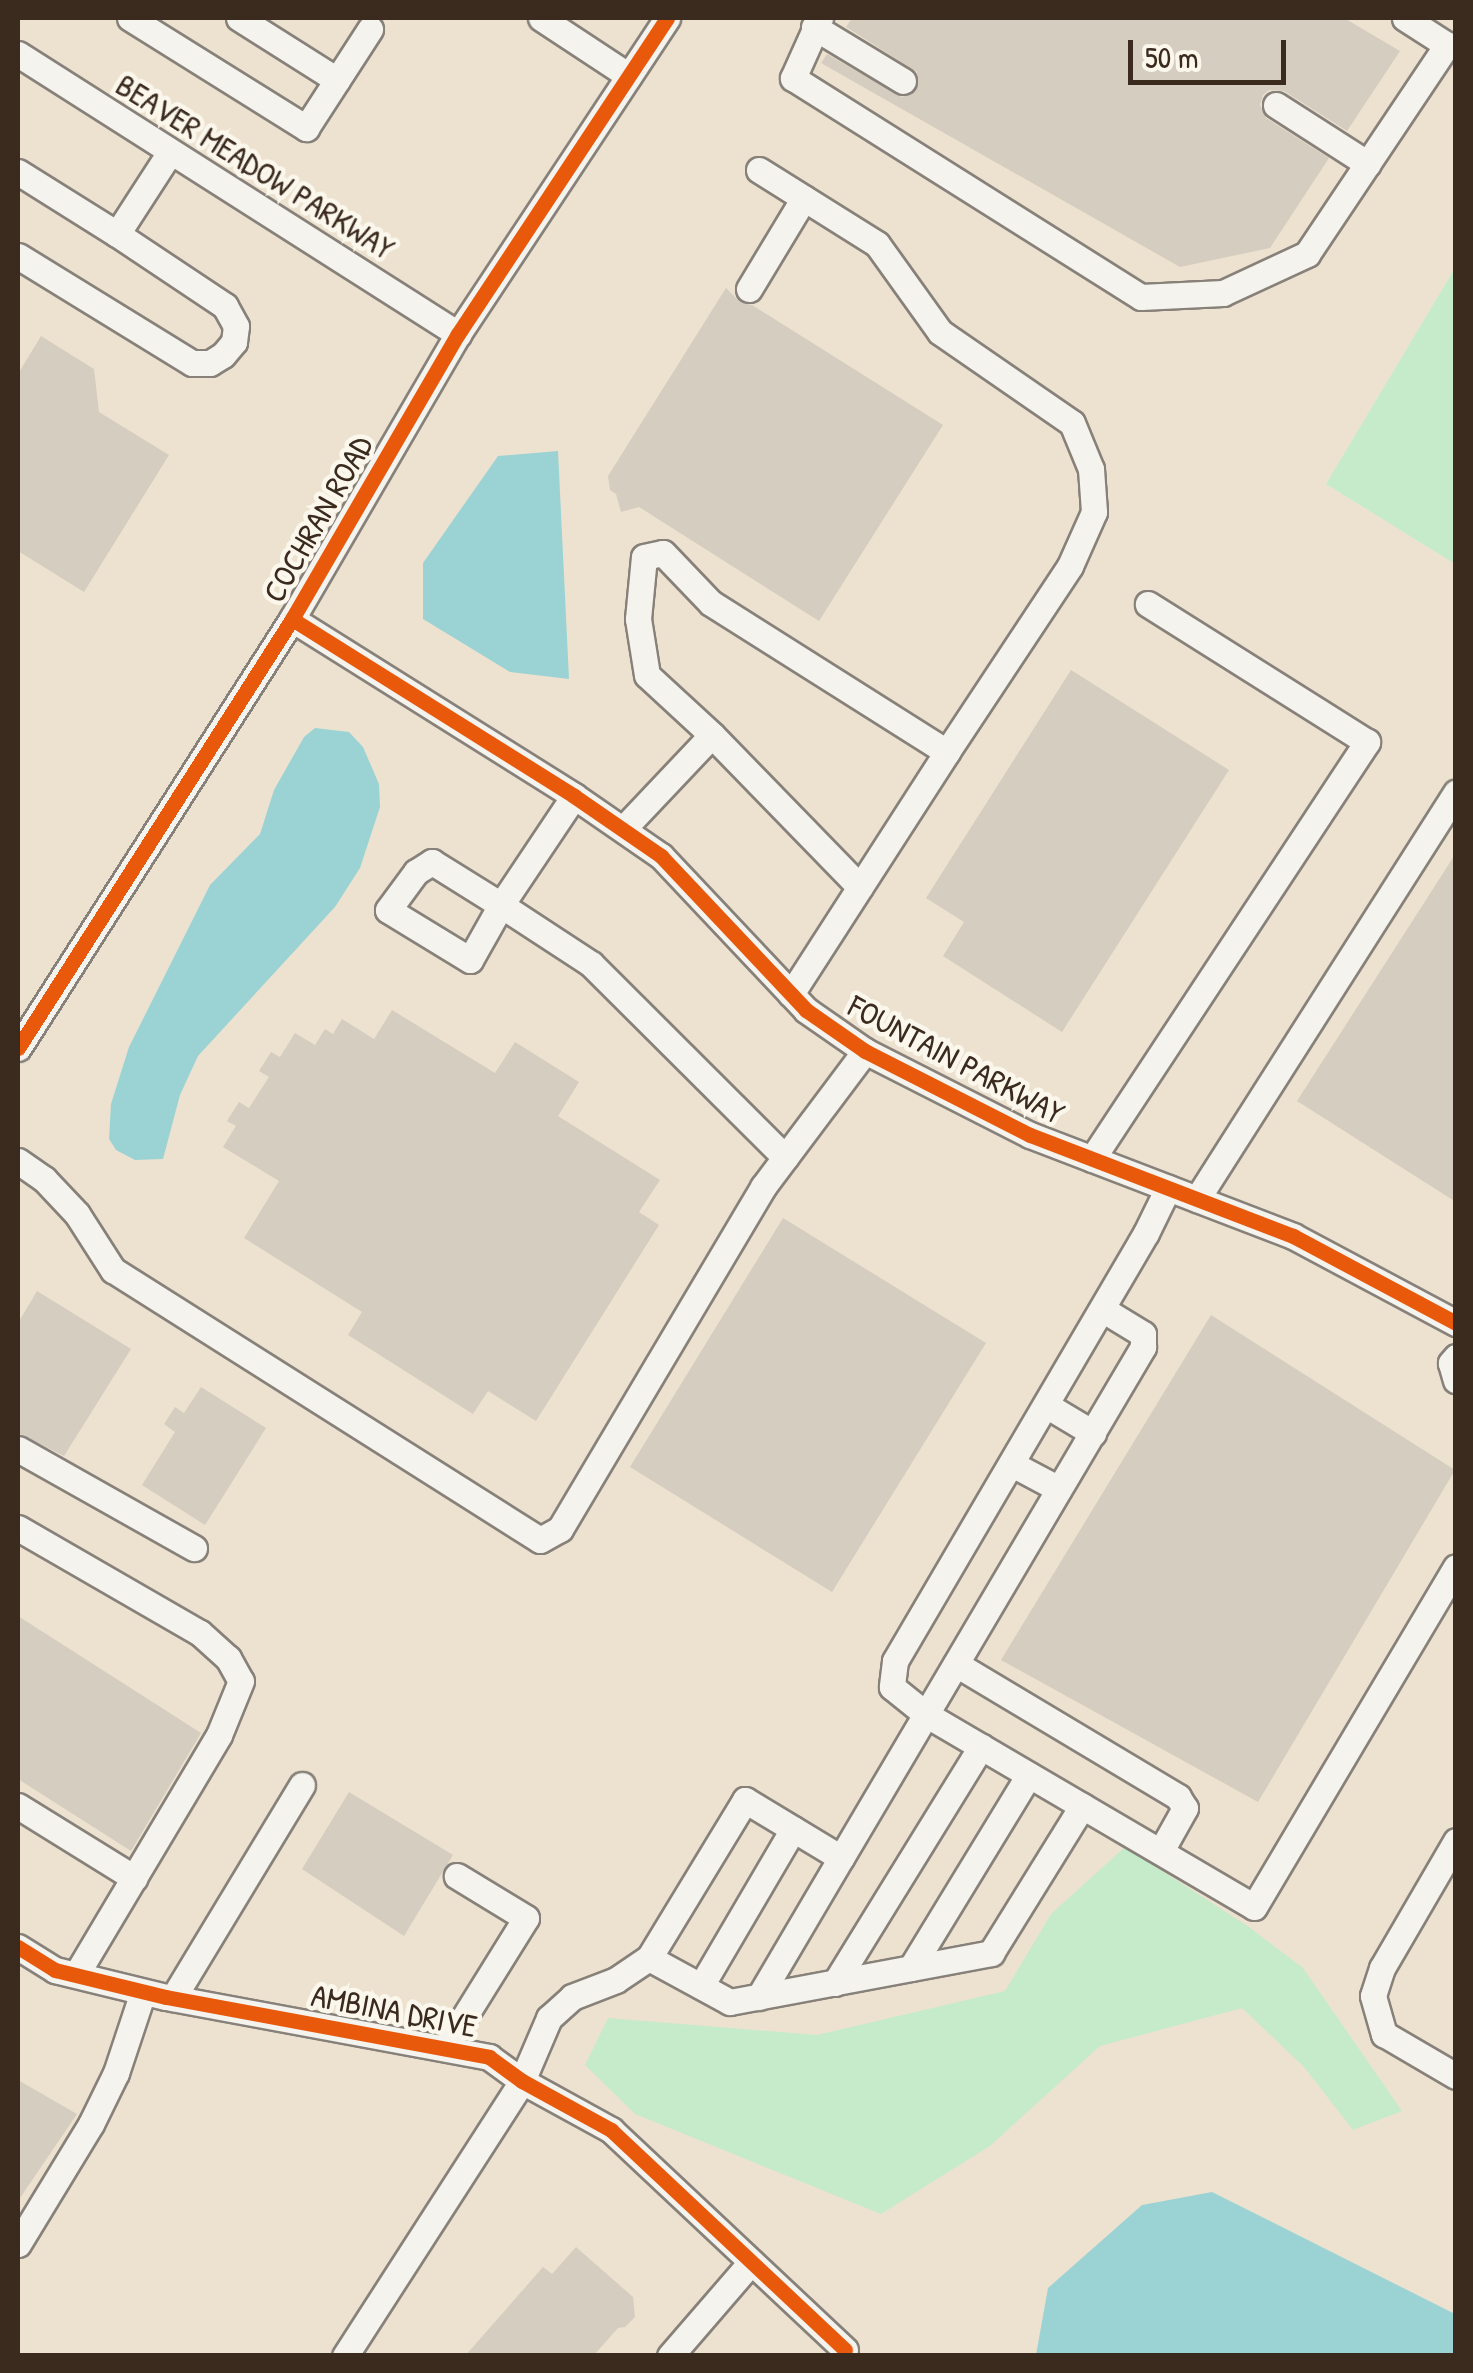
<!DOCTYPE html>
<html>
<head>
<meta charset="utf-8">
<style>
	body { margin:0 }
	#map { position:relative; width:1473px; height:2373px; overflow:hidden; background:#eee9df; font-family:"Patrick Hand",sans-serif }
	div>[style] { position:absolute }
	.built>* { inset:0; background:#ede2cf }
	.green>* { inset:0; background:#c6ebca }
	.water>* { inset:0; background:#9bd3d4 }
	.building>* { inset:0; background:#d5cdbf }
	.roads { filter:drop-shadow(2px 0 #87817a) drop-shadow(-2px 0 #87817a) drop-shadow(0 2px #87817a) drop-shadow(0 -2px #87817a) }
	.minor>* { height:25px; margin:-12.5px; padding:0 12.5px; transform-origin:12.5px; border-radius:12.5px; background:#f5f3ee }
	.cycleway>* { height:15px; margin:-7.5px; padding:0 7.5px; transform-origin:7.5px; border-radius:7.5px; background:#e8590c }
	span { translate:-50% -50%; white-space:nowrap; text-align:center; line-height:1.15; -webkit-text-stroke:9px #fbf7ec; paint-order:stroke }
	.street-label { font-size:32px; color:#3b2a1e }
	.frame { position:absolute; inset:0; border:20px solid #3b2a1e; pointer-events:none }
	.scale { position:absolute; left:1128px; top:40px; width:158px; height:45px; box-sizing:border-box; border:5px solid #3b2a1e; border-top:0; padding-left:12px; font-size:30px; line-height:35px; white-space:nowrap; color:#3b2a1e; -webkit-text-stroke:8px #fbf7ec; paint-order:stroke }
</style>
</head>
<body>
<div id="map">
	<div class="built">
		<div style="clip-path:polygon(18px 18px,1455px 18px,1455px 268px,1326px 484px,1455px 564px,1455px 2355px,18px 2355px)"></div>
	</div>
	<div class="green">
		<div style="clip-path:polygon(1455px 268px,1455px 564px,1326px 484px)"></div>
		<div style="clip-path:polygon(1125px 1847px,1249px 1927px,1303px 1968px,1402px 2111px,1353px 2130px,1304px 2067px,1242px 2008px,1100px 2046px,990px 2146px,881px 2214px,635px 2114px,585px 2065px,608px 2018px,817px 2035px,1005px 1991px,1051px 1914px)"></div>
	</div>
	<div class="water">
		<div style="clip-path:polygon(558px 451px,569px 679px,510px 672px,423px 619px,423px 563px,498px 456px)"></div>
		<div style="clip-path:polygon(315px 728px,349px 732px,363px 747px,379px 784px,380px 807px,360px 868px,335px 907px,198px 1056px,180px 1095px,163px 1159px,135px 1160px,116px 1150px,109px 1139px,111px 1104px,129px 1047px,210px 885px,260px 834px,274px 790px,304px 737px)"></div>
		<div style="clip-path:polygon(1212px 2192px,1455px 2314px,1455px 2355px,1036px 2355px,1048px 2288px,1142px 2205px)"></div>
	</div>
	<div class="building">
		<div style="clip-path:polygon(852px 18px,1344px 18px,1400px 51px,1347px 131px,1284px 91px,1269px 90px,1263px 95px,1260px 105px,1266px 118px,1329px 158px,1270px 248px,1180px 267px,821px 63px,827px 54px,902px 97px,916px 90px,917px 72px,846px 27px)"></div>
		<div style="clip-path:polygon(726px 288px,740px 302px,752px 305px,943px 425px,819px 621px,639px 507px,621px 512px,616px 494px,610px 490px,608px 476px)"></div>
		<div style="clip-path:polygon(41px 336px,94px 369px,99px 412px,169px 455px,84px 592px,18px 551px,18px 374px)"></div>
		<div style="clip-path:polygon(1071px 670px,1229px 770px,1062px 1032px,943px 956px,964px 922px,926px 898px)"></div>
		<div style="clip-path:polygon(1456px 853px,1456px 1202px,1297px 1101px)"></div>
		<div style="clip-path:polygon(392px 1010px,495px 1073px,515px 1042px,579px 1082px,558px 1116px,660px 1180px,639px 1212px,659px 1225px,536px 1421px,488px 1391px,473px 1414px,348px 1335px,362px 1312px,244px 1238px,279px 1181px,223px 1147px,236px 1126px,227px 1121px,239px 1102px,249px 1108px,269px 1077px,259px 1071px,271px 1052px,280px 1057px,295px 1033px,315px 1045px,325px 1029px,333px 1034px,342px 1019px,374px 1039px)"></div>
		<div style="clip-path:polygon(783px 1218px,986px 1343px,832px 1592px,630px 1467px)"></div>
		<div style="clip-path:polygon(37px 1291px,131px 1349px,64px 1456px,18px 1433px,18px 1323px)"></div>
		<div style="clip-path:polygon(1211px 1315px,1455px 1470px,1258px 1802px,1001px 1660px)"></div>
		<div style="clip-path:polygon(201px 1387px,266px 1428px,205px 1525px,142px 1485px,175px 1432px,164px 1424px,175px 1407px,184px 1413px)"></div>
		<div style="clip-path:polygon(18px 1616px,201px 1733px,131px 1851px,18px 1779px)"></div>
		<div style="clip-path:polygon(349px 1792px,453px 1855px,404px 1936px,302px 1869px)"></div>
		<div style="clip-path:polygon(18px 2080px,77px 2114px,18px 2201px)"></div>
		<div style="clip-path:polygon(576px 2247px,633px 2297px,635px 2317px,625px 2327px,618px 2328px,593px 2356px,465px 2356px,543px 2267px,552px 2274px)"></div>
	</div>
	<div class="roads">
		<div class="minor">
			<div style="left:130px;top:18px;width:208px;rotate:32deg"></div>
			<div style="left:306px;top:128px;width:118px;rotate:-57.1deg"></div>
			<div style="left:239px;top:18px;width:116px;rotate:32.3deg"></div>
			<div style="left:541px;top:18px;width:105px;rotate:33.4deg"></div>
			<div style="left:820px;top:18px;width:66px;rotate:114.2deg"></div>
			<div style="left:793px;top:78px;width:411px;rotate:32.2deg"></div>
			<div style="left:1141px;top:297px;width:82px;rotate:-2.8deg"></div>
			<div style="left:1223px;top:293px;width:93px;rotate:-24.9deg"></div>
			<div style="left:1307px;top:254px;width:252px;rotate:-56.2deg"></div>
			<div style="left:1447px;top:45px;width:50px;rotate:-147.3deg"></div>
			<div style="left:814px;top:27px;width:104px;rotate:31.2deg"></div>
			<div style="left:18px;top:54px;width:522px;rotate:32.47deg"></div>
			<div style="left:1276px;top:105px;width:109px;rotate:32.7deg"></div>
			<div style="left:759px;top:170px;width:139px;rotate:32.1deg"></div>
			<div style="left:877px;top:244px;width:108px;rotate:54.4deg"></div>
			<div style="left:940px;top:332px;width:160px;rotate:34.6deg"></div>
			<div style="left:1072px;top:423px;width:50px;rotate:67.6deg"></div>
			<div style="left:1091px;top:469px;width:43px;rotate:86deg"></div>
			<div style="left:1094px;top:512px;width:59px;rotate:114deg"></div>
			<div style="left:1070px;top:566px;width:223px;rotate:123.5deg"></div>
			<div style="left:18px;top:172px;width:117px;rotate:32.1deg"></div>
			<div style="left:18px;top:256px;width:204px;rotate:31.6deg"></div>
			<div style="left:192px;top:363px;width:18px"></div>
			<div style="left:210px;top:363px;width:15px;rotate:-32deg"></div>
			<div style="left:223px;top:355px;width:17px;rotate:-50deg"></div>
			<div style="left:234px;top:342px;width:16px;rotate:-83deg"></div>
			<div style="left:236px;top:326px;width:23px;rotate:-119deg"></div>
			<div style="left:225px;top:306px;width:130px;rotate:-146.3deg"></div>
			<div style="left:117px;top:234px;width:98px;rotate:-57.1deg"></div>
			<div style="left:749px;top:289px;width:106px;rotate:-58.9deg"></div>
			<div style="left:292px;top:619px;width:333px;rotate:32.1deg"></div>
			<div style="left:574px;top:796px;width:106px;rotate:34.6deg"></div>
			<div style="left:661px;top:856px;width:212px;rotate:46.7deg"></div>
			<div style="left:806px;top:1010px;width:72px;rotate:34.8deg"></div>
			<div style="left:865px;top:1051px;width:185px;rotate:27deg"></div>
			<div style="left:1030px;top:1135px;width:282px;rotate:21deg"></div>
			<div style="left:1293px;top:1236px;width:185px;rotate:28.1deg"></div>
			<div style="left:712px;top:735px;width:212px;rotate:45.8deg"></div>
			<div style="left:574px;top:796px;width:131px;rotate:123.8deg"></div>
			<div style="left:501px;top:905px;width:63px;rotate:119.4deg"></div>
			<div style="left:470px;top:960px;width:96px;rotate:-148.6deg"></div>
			<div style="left:388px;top:910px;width:47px;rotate:-53.6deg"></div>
			<div style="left:416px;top:872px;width:19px;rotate:-32deg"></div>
			<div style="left:432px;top:862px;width:81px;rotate:31.9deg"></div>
			<div style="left:501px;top:905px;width:108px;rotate:33.2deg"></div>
			<div style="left:591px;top:964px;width:274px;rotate:44.9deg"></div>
			<div style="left:623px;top:829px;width:129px;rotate:-46.6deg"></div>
			<div style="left:712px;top:735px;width:88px;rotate:-137.3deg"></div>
			<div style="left:647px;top:675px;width:57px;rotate:-99.1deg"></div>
			<div style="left:638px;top:619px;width:62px;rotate:-84.5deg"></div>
			<div style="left:644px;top:557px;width:19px;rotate:-12deg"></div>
			<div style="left:663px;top:553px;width:69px;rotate:46.2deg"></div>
			<div style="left:711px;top:603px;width:279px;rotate:32.3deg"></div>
			<div style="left:947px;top:752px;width:288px;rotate:122.8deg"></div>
			<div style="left:18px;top:1048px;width:509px;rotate:-57.43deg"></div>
			<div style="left:292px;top:619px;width:330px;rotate:-59.8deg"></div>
			<div style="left:458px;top:334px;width:379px;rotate:-56.5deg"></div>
			<div style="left:1092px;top:1159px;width:500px;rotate:-56.6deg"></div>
			<div style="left:1367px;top:742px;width:259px;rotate:-147.8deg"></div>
			<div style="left:18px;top:1161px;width:32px;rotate:35deg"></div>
			<div style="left:44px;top:1179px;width:48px;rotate:46.7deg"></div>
			<div style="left:77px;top:1214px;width:67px;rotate:57.3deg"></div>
			<div style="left:113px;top:1270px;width:505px;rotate:32.31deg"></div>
			<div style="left:540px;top:1540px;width:23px;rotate:-29deg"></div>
			<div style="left:560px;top:1529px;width:398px;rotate:-59.3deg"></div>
			<div style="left:763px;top:1187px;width:170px;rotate:-53.1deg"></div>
			<div style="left:1168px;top:1188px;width:50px;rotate:116.1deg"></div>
			<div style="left:1146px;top:1233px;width:496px;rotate:120.4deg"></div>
			<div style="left:895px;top:1661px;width:26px;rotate:97deg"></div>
			<div style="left:892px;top:1687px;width:45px;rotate:38.7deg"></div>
			<div style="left:927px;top:1715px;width:379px;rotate:30.4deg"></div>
			<div style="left:1254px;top:1907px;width:395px;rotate:-59.3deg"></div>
			<div style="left:1197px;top:1199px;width:482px;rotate:-57.5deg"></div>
			<div style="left:1456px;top:1357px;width:8px;rotate:130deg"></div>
			<div style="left:1451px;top:1363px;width:18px;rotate:74deg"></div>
			<div style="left:1046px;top:1405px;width:55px;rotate:30.8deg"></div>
			<div style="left:18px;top:1449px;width:202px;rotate:29.4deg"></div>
			<div style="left:1012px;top:1464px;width:53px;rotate:28deg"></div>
			<div style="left:18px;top:1528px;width:210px;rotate:30deg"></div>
			<div style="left:200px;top:1633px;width:38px;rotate:42deg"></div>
			<div style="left:228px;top:1658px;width:26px;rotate:61deg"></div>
			<div style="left:241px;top:1681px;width:58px;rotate:112.2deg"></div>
			<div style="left:219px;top:1735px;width:279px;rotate:120.8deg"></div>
			<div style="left:956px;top:1664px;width:259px;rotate:30.9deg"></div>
			<div style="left:1178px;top:1797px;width:13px;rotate:58deg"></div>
			<div style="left:1185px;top:1808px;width:49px;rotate:119.2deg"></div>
			<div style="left:18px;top:1806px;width:137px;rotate:31.8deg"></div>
			<div style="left:1456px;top:1841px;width:147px;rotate:120.2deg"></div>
			<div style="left:1382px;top:1968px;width:29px;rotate:108deg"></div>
			<div style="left:1373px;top:1996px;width:40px;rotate:74deg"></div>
			<div style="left:1384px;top:2034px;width:83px;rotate:30.3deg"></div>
			<div style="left:18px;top:1947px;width:44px;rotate:31.9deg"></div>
			<div style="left:55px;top:1970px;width:114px;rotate:13.7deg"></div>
			<div style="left:166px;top:1997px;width:329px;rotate:10.5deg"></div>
			<div style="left:489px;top:2057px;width:41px;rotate:36deg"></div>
			<div style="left:522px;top:2081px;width:102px;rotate:28.8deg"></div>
			<div style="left:611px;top:2130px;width:321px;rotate:43.2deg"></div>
			<div style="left:649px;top:1958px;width:185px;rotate:-58.7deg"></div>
			<div style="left:745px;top:1800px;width:112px;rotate:31.1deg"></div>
			<div style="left:841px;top:1858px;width:594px;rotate:-59.42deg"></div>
			<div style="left:1143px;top:1347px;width:13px;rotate:-90deg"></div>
			<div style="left:1143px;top:1334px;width:48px;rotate:-148.6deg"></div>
			<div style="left:911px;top:1968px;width:226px;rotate:-58.6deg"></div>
			<div style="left:835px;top:1983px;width:278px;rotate:-58.3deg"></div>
			<div style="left:701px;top:1986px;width:182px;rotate:-59.6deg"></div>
			<div style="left:759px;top:1997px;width:161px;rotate:-59.5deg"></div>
			<div style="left:173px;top:1998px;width:249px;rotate:-58.8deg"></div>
			<div style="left:445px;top:2048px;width:153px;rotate:-58.1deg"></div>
			<div style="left:526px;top:1918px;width:81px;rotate:-148.7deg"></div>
			<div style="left:18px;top:2244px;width:140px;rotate:-58.7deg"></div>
			<div style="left:91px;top:2124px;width:57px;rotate:-63.9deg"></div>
			<div style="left:116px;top:2073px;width:85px;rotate:-71.6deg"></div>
			<div style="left:345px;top:2356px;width:327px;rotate:-57.2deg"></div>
			<div style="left:522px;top:2081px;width:69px;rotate:-66.8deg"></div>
			<div style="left:549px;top:2018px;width:31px;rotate:-42deg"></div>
			<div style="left:572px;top:1997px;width:47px;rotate:-21.1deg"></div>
			<div style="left:616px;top:1980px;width:40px;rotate:-34deg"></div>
			<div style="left:649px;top:1958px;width:92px;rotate:28.5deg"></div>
			<div style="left:730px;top:2002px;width:266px;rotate:-10.6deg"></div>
			<div style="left:991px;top:1953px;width:173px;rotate:-58.2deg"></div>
			<div style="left:670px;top:2356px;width:124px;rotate:-49.2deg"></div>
		</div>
	</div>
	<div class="cycleway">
		<div style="left:292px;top:619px;width:333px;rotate:32.1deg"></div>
		<div style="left:574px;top:796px;width:106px;rotate:34.6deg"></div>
		<div style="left:661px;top:856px;width:212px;rotate:46.7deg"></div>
		<div style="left:806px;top:1010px;width:72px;rotate:34.8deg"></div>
		<div style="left:865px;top:1051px;width:185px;rotate:27deg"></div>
		<div style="left:1030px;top:1135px;width:282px;rotate:21deg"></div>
		<div style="left:1293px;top:1236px;width:185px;rotate:28.1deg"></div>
		<div style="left:18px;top:1048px;width:509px;rotate:-57.43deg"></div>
		<div style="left:292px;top:619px;width:330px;rotate:-59.8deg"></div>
		<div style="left:458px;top:334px;width:379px;rotate:-56.5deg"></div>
		<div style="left:18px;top:1947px;width:44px;rotate:31.9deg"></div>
		<div style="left:55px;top:1970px;width:114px;rotate:13.7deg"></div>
		<div style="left:166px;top:1997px;width:329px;rotate:10.5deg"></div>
		<div style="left:489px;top:2057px;width:41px;rotate:36deg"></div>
		<div style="left:522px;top:2081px;width:102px;rotate:28.8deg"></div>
		<div style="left:611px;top:2130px;width:321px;rotate:43.2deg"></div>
	</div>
	<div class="street-label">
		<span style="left:255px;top:167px;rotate:32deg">BEAVER MEADOW PARKWAY</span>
		<span style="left:318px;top:519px;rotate:-60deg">COCHRAN ROAD</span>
		<span style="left:956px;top:1060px;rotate:28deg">FOUNTAIN PARKWAY</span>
		<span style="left:394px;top:2011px;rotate:11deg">AMBINA DRIVE</span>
	</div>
	<div class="frame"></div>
	<div class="scale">50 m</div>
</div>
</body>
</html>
